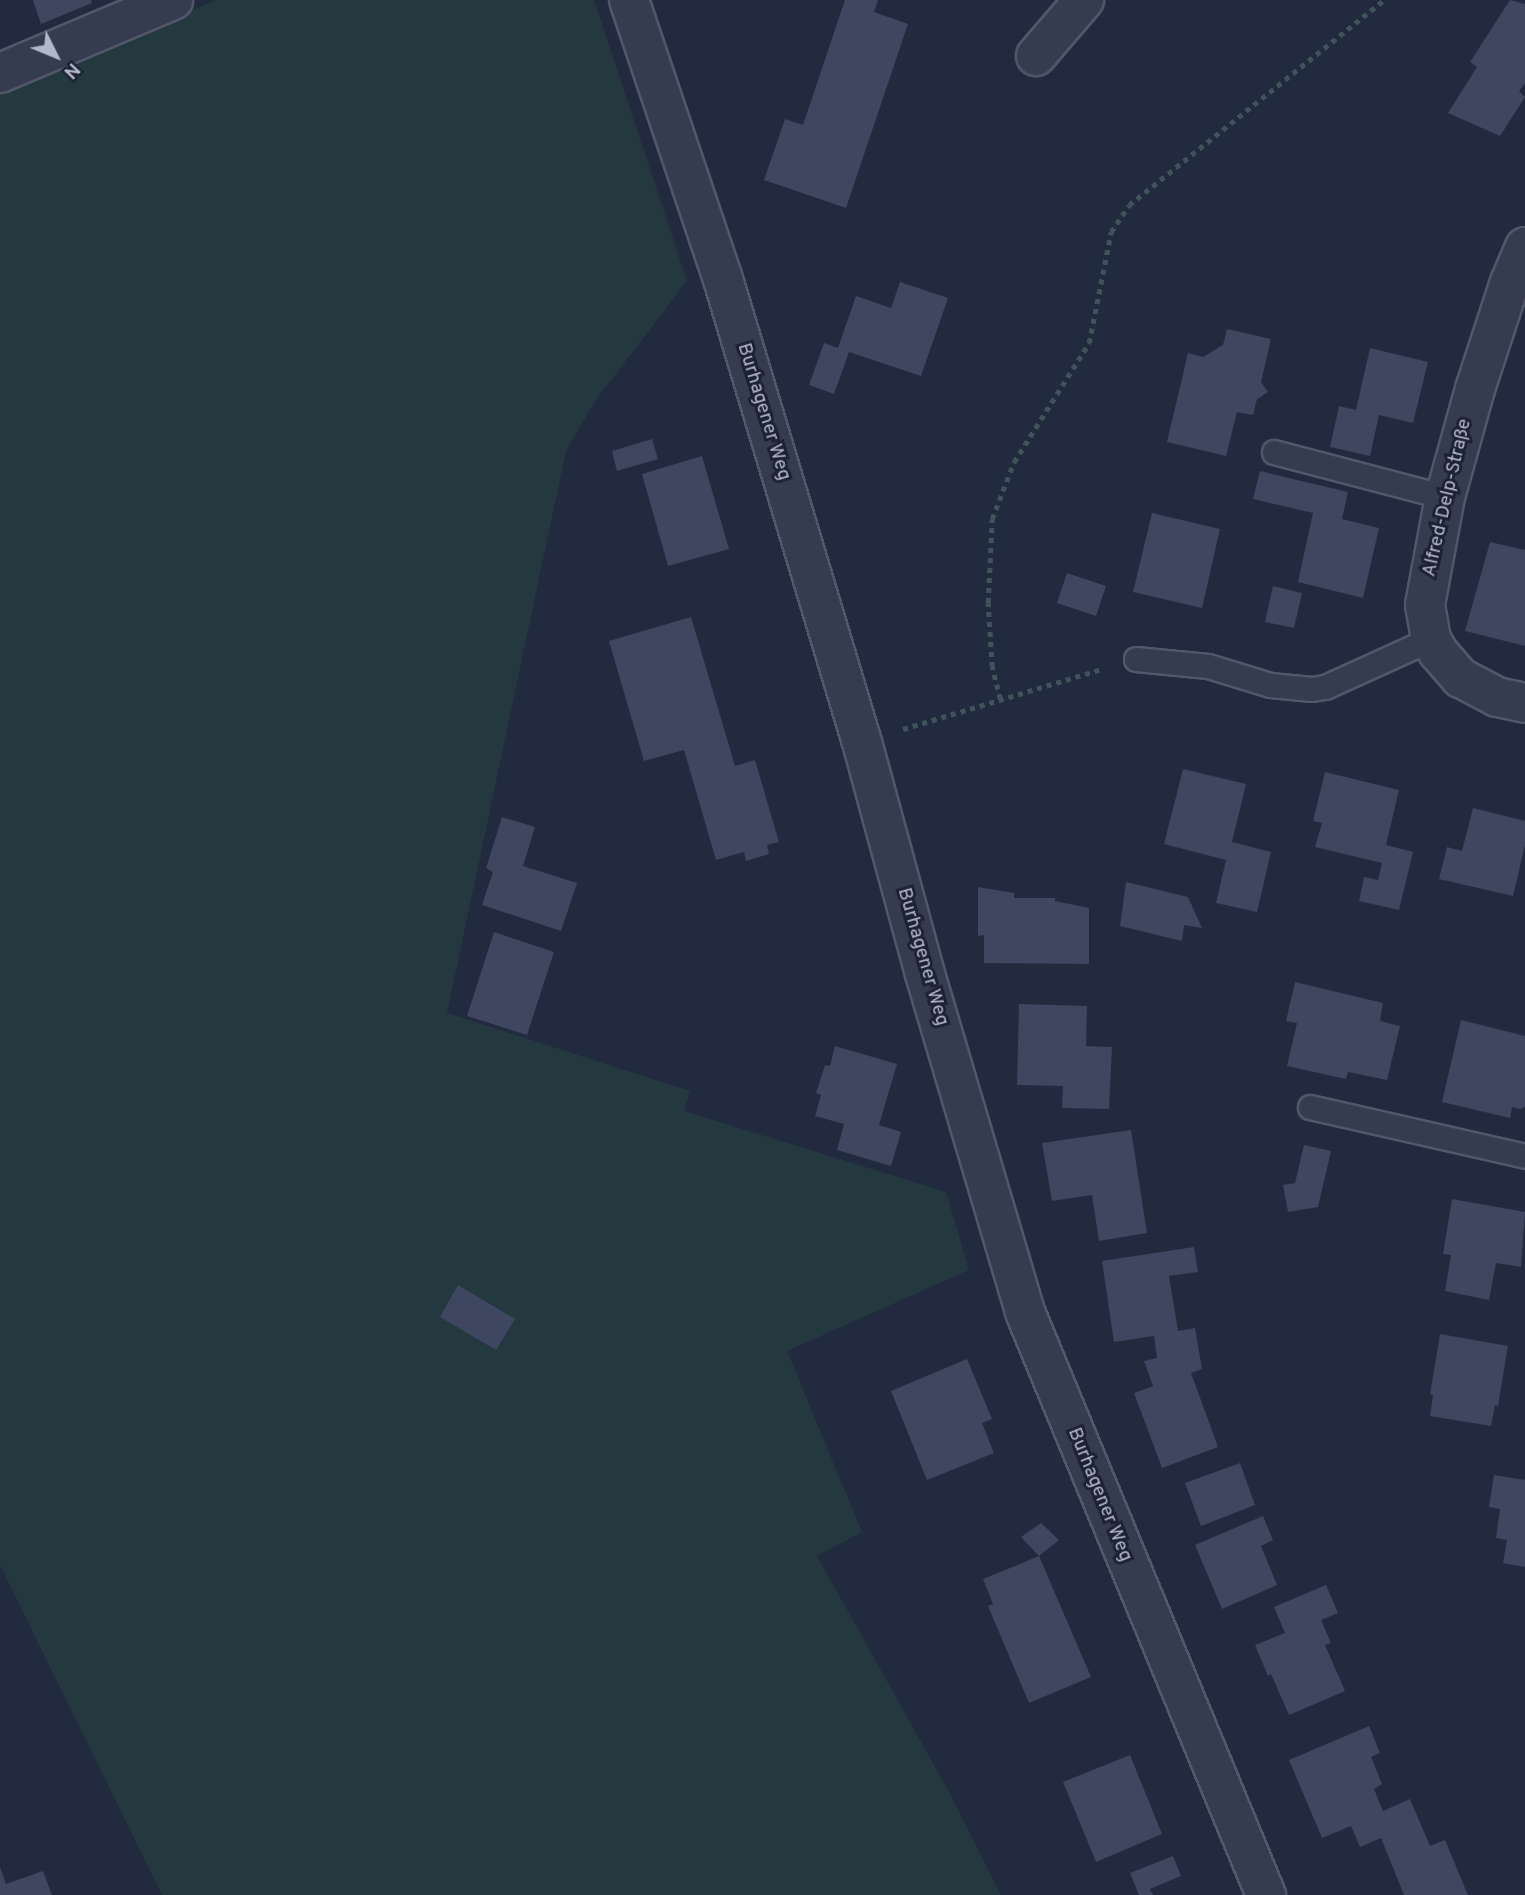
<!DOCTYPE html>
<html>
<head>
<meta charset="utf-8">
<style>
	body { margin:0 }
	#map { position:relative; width:1525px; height:1895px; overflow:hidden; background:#222a40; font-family:Overpass,sans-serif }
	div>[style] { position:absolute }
	.green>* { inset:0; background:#243840 }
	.building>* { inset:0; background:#3e4660 }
	.path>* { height:4.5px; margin-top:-2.25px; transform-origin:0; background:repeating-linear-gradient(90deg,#3f545a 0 5px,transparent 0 10px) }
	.roads { filter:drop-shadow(2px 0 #52576a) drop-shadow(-2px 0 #52576a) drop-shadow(0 2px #52576a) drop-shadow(0 -2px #52576a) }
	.service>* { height:23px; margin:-11.5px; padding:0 11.5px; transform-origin:11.5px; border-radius:11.5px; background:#363c4f }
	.minor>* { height:38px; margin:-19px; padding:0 19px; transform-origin:19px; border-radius:19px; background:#363c4f }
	span { translate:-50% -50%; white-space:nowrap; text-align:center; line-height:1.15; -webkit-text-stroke:6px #1c2134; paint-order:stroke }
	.street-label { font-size:19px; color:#b3b8ca }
	.north { position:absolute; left:21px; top:21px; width:70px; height:70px; -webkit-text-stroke:5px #1c2134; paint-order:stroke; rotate:133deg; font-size:19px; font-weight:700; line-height:28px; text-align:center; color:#b3b8ca }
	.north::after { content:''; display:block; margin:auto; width:24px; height:32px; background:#b3b8ca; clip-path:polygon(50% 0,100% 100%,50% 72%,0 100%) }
</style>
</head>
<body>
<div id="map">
	<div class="green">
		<div style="clip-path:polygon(216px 0,594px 0,687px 281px,595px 401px,566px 451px,447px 1013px,690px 1091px,684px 1111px,946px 1192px,969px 1270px,787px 1351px,862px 1532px,817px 1556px,948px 1790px,1001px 1895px,162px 1895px,0 1565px,0 92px)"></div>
	</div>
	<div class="building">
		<div style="clip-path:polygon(33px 0,91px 0,92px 3px,41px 24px)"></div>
		<div style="clip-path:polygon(845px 0,878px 0,874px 12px,908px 24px,846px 208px,764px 180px,785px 119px,803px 125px)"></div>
		<div style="clip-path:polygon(1510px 0,1525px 4px,1525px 83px,1519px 91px,1525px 97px,1500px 136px,1448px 113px,1477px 67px,1470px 62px)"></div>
		<div style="clip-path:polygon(900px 282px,948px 298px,921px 376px,849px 352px,834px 394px,809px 385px,824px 343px,838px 348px,856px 296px,891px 308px)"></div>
		<div style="clip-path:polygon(1227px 329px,1271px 339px,1261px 382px,1268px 392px,1257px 399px,1253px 415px,1237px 412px,1226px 456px,1167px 442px,1188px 353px,1203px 357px,1223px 345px)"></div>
		<div style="clip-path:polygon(1370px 348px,1428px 362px,1413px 423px,1379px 415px,1370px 456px,1330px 447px,1339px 406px,1356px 410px)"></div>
		<div style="clip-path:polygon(652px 439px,658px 459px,617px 471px,612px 451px)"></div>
		<div style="clip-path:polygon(702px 456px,729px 549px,668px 566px,642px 474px)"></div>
		<div style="clip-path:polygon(1260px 471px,1348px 492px,1342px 519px,1379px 528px,1363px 598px,1298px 582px,1313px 513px,1253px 499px)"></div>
		<div style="clip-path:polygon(1152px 513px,1220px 529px,1202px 608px,1133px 592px)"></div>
		<div style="clip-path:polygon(1490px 542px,1525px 550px,1525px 646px,1465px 631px)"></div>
		<div style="clip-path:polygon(1067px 573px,1106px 586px,1096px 616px,1057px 603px)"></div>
		<div style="clip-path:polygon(1273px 586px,1302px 593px,1294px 628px,1265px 622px)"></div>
		<div style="clip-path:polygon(691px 617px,735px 766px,755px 760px,779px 842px,767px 845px,769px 854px,746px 861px,744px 852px,716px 860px,684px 750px,644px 761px,609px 641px)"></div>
		<div style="clip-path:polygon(1183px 769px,1246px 784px,1232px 842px,1271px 852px,1257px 912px,1216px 903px,1226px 860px,1164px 844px)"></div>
		<div style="clip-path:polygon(1325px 772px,1399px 790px,1386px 845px,1413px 852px,1399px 910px,1359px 901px,1364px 877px,1378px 880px,1382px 863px,1315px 847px,1322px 823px,1313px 821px)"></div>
		<div style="clip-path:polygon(1473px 808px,1525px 821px,1525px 845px,1513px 896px,1439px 879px,1447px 847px,1462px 851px)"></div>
		<div style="clip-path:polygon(502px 817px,535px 827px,523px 866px,577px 883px,561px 931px,482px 905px,493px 872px,486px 868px)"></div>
		<div style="clip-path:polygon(1126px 882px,1188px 897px,1202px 928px,1184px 925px,1182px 941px,1120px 926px)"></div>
		<div style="clip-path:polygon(978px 887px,1014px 893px,1014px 898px,1055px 898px,1055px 901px,1089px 908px,1089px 964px,984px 963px,984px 935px,978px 936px)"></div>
		<div style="clip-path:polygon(494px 932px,554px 952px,527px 1035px,467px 1016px)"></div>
		<div style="clip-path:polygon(1295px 982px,1383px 1003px,1380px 1021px,1400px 1026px,1387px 1080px,1348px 1072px,1346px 1079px,1287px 1066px,1297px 1023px,1286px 1021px)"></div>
		<div style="clip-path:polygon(1019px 1004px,1087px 1006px,1086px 1046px,1112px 1047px,1109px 1109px,1062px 1108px,1063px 1086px,1017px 1085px)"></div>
		<div style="clip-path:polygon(1461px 1020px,1525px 1036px,1525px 1107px,1520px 1109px,1512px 1107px,1510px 1118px,1442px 1102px)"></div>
		<div style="clip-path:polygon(835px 1046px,897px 1064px,879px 1125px,901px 1132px,891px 1166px,837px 1150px,844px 1124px,815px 1116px,821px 1095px,816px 1093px,825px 1065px,830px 1066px)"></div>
		<div style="clip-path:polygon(1131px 1130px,1147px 1233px,1099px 1241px,1092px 1195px,1052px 1201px,1042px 1143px)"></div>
		<div style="clip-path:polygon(1304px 1145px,1331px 1151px,1318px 1207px,1288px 1212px,1283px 1185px,1295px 1183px)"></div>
		<div style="clip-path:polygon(1452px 1199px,1525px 1212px,1521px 1267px,1496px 1263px,1489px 1300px,1445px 1291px,1451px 1255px,1443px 1254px)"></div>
		<div style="clip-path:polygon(1194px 1247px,1198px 1272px,1169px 1276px,1178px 1331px,1195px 1328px,1202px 1369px,1191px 1373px,1218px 1447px,1162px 1468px,1134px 1393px,1153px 1386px,1144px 1361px,1157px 1358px,1154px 1336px,1114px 1342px,1102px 1261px)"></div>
		<div style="clip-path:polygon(458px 1285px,515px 1319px,496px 1350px,440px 1317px)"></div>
		<div style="clip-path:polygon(1440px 1334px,1508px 1346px,1498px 1406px,1495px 1405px,1491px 1426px,1430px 1416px,1433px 1395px,1430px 1394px)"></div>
		<div style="clip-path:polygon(967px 1359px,992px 1419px,982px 1423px,994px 1453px,927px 1480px,891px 1391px)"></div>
		<div style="clip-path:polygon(1240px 1463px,1255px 1505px,1201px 1526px,1185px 1483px)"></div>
		<div style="clip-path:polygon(1494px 1475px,1525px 1480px,1525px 1567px,1503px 1563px,1507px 1540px,1496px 1538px,1500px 1509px,1489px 1507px)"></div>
		<div style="clip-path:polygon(1263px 1516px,1273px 1540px,1261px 1546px,1277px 1585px,1222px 1609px,1195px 1545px)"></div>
		<div style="clip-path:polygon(1041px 1523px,1059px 1540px,1039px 1556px,1021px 1537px)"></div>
		<div style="clip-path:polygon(1039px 1556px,1091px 1677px,1029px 1703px,988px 1606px,993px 1604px,983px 1579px)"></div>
		<div style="clip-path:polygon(1326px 1585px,1338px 1613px,1321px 1620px,1331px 1643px,1325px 1645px,1345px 1691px,1289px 1715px,1271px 1674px,1268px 1676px,1255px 1645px,1285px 1633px,1274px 1607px)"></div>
		<div style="clip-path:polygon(1369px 1726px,1380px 1753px,1371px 1757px,1382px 1784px,1374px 1789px,1383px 1811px,1410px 1799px,1430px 1846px,1445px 1840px,1468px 1895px,1404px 1895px,1381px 1838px,1360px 1847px,1351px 1826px,1322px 1838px,1289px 1760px)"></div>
		<div style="clip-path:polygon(1130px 1755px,1162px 1834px,1096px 1862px,1063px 1782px)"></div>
		<div style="clip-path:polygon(1173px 1856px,1181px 1876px,1150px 1889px,1153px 1895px,1139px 1895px,1130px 1873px)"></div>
		<div style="clip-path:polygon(0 1867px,6px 1884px,43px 1871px,52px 1895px,0 1895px)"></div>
	</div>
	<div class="path">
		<div style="left:1000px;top:699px;width:33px;rotate:-104deg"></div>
		<div style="left:992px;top:667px;width:64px;rotate:-93.6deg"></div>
		<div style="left:988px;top:603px;width:84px;rotate:-87.3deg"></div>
		<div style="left:992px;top:519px;width:61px;rotate:-68.9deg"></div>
		<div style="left:1014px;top:462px;width:141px;rotate:-57.8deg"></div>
		<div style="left:1089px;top:343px;width:113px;rotate:-78.8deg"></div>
		<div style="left:1111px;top:232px;width:32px;rotate:-56deg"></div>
		<div style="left:1129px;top:205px;width:327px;rotate:-38.8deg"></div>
		<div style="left:903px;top:729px;width:208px;rotate:-16.8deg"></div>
	</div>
	<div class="roads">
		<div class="service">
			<div style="left:1274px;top:452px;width:177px;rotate:14.7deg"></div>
			<div style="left:1136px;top:659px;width:72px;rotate:5.6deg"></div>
			<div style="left:1208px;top:666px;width:65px;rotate:17deg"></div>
			<div style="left:1270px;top:685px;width:42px;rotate:5.4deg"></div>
			<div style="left:1312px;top:689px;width:13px;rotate:-9deg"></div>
			<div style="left:1325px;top:687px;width:116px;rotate:-24.4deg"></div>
			<div style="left:1310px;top:1107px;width:221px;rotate:12.8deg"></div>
		</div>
		<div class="minor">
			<div style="left:629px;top:0;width:294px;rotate:71.4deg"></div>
			<div style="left:723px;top:279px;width:483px;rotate:73.3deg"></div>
			<div style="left:862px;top:742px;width:240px;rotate:74.8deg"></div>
			<div style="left:925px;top:974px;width:352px;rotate:73.5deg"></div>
			<div style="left:1025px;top:1312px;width:631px;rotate:67.54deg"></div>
			<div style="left:1036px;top:56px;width:74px;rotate:-49.4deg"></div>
			<div style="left:0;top:73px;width:188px;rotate:-22.9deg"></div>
			<div style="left:1525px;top:247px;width:38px;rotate:113deg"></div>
			<div style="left:1510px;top:282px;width:113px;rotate:108.1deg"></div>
			<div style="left:1475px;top:389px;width:112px;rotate:105.5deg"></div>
			<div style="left:1445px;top:497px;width:110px;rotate:100.5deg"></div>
			<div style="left:1425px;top:605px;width:35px;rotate:80deg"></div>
			<div style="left:1431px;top:639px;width:15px;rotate:62deg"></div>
			<div style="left:1438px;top:652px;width:35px;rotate:49deg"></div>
			<div style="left:1461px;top:678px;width:41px;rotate:27.8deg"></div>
			<div style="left:1497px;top:697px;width:29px;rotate:12deg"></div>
		</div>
	</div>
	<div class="street-label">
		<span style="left:763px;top:412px;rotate:73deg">Burhagener Weg</span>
		<span style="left:1448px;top:498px;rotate:-77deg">Alfred-Delp-Straße</span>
		<span style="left:922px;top:957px;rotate:74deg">Burhagener Weg</span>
		<span style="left:1099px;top:1495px;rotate:68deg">Burhagener Weg</span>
	</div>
	<div class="north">N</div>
</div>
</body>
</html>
